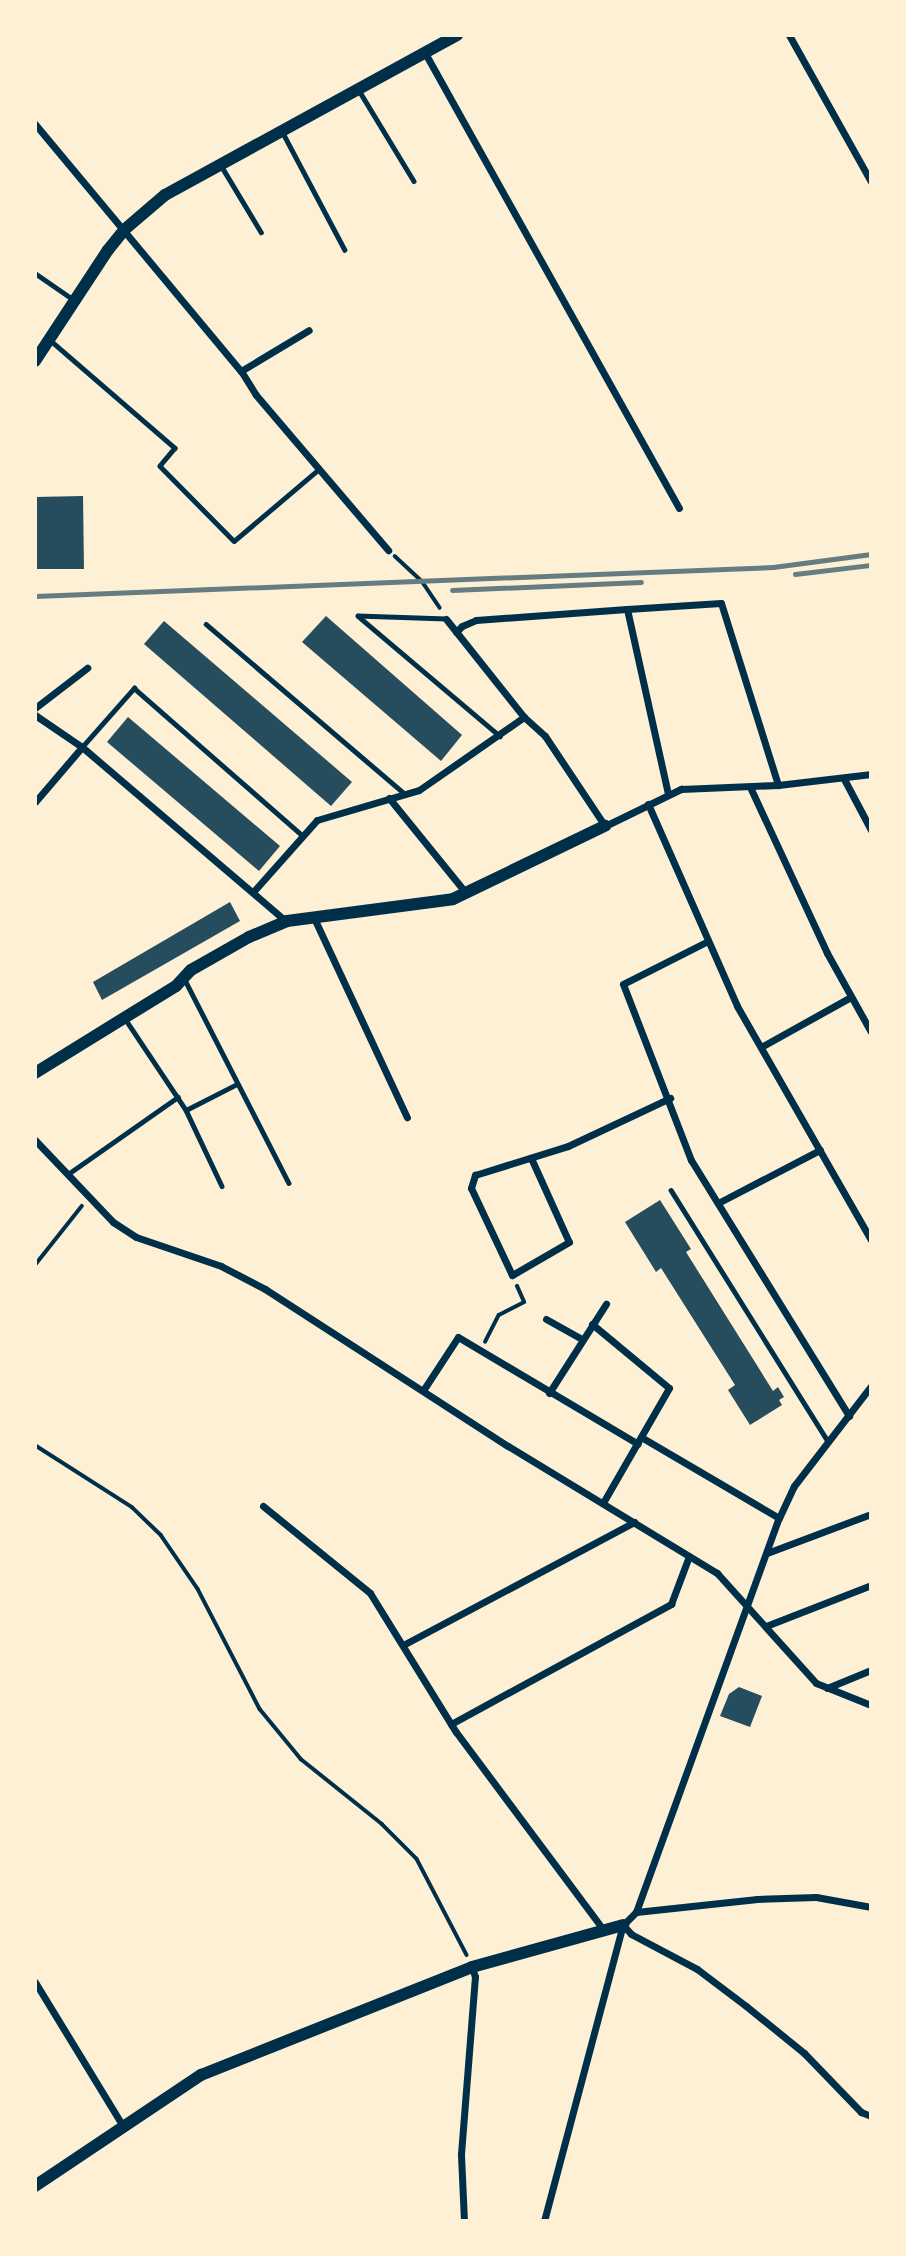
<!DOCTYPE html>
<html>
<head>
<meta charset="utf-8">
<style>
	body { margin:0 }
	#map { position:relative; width:906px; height:2256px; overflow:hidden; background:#fdf0d5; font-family:Overpass,sans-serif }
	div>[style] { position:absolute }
	.building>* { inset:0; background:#264d5e }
	.path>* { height:3.5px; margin:-1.75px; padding:0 1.75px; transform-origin:1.75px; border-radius:1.75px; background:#003049 }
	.service>* { height:4.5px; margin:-2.25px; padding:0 2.25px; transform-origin:2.25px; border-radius:2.25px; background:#003049 }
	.minor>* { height:7px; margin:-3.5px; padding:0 3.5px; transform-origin:3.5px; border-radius:3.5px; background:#003049 }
	.tertiary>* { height:12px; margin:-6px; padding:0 6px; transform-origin:6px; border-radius:6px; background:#003049 }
	.rail>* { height:5px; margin:-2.5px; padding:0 2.5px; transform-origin:2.5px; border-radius:2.5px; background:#657d81 }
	span { translate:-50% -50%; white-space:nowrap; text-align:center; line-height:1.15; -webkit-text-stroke:7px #fdf0d5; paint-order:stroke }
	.frame { position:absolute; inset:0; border:37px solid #fdf0d5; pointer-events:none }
</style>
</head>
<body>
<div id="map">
	<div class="building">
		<div style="clip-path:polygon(83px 496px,84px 569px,35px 569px,35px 497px)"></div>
		<div style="clip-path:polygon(326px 616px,462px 735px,441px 761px,302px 642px)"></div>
		<div style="clip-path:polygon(164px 621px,352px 782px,331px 806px,144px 644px)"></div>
		<div style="clip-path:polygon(128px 717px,280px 846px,259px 871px,107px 742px)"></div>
		<div style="clip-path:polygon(230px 902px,240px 921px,102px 1000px,93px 982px)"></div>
		<div style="clip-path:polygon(660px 1200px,691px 1249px,686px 1252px,773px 1391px,778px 1387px,784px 1397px,779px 1400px,782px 1405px,750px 1425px,728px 1390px,735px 1385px,661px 1268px,656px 1272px,625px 1222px)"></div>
		<div style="clip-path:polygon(739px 1687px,762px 1696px,750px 1727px,720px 1716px,729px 1694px)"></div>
	</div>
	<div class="path">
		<div style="left:395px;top:556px;width:37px;rotate:43deg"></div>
		<div style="left:422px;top:581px;width:32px;rotate:56deg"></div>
		<div style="left:35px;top:1265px;width:75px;rotate:-51.5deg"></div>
		<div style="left:485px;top:1342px;width:30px;rotate:-63deg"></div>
		<div style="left:499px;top:1315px;width:28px;rotate:-27deg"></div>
		<div style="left:524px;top:1302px;width:17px;rotate:-114deg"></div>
		<div style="left:35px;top:1445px;width:115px;rotate:32.6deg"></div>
		<div style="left:132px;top:1507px;width:40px;rotate:44deg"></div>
		<div style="left:161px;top:1535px;width:65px;rotate:55.6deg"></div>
		<div style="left:198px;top:1589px;width:135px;rotate:62.7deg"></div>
		<div style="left:260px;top:1709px;width:65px;rotate:50.6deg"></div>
		<div style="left:301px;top:1759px;width:104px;rotate:38.7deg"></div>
		<div style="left:382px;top:1824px;width:49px;rotate:45deg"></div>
		<div style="left:417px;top:1859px;width:108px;rotate:62.5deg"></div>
	</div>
	<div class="service">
		<div style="left:360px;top:92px;width:104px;rotate:58.8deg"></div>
		<div style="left:283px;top:133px;width:132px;rotate:62.1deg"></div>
		<div style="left:222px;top:167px;width:76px;rotate:59deg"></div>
		<div style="left:35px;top:273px;width:47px;rotate:34.7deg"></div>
		<div style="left:50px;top:340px;width:165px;rotate:40.8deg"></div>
		<div style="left:175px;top:448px;width:23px;rotate:130deg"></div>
		<div style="left:160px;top:466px;width:105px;rotate:45.4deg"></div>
		<div style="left:234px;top:541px;width:111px;rotate:-40.3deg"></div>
		<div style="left:446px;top:619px;width:88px;rotate:-178deg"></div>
		<div style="left:358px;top:616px;width:186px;rotate:40.2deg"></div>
		<div style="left:206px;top:624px;width:260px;rotate:40.5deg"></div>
		<div style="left:82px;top:747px;width:79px;rotate:-48.6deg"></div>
		<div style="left:134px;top:688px;width:223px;rotate:41.2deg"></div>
		<div style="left:184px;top:978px;width:230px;rotate:62.9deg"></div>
		<div style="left:126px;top:1020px;width:108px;rotate:56.3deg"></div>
		<div style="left:186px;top:1110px;width:84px;rotate:64.7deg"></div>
		<div style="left:186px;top:1110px;width:57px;rotate:-27deg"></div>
		<div style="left:68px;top:1174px;width:134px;rotate:-35deg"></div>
		<div style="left:671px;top:1190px;width:296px;rotate:58deg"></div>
	</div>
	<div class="minor">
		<div style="left:789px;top:35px;width:168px;rotate:60.8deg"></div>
		<div style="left:425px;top:53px;width:521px;rotate:60.83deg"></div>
		<div style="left:35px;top:124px;width:322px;rotate:50.2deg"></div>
		<div style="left:241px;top:371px;width:28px;rotate:58deg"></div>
		<div style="left:256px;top:395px;width:204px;rotate:49.6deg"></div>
		<div style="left:241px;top:371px;width:79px;rotate:-31.1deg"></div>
		<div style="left:446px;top:619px;width:125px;rotate:51.5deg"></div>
		<div style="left:524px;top:717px;width:28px;rotate:42deg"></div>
		<div style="left:545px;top:736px;width:108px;rotate:56.3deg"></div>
		<div style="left:605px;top:826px;width:85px;rotate:-26deg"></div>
		<div style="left:681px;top:789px;width:97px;rotate:-2.4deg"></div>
		<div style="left:778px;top:785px;width:94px;rotate:-6.7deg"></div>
		<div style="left:456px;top:632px;width:8px;rotate:-45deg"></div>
		<div style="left:462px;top:626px;width:15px;rotate:-23deg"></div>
		<div style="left:476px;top:620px;width:151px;rotate:-4.2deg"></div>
		<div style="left:35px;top:708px;width:66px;rotate:-37.6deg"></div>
		<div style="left:35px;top:715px;width:57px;rotate:34.2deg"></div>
		<div style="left:82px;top:747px;width:268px;rotate:40.5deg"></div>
		<div style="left:844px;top:779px;width:58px;rotate:62.1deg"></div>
		<div style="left:750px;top:787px;width:183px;rotate:65.1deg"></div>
		<div style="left:827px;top:953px;width:90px;rotate:60.9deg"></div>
		<div style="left:668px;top:794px;width:189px;rotate:-102.5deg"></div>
		<div style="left:627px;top:609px;width:94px;rotate:-3.7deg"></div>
		<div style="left:721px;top:603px;width:191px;rotate:72.6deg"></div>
		<div style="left:389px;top:798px;width:122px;rotate:51deg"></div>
		<div style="left:35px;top:802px;width:72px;rotate:-49.5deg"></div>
		<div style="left:648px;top:804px;width:221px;rotate:66.2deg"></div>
		<div style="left:737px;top:1006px;width:270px;rotate:60.2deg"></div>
		<div style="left:253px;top:892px;width:96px;rotate:-48.4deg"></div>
		<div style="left:317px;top:820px;width:106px;rotate:-16.4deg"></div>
		<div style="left:419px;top:790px;width:128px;rotate:-34.8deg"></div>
		<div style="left:314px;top:918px;width:220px;rotate:65deg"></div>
		<div style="left:708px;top:941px;width:95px;rotate:153.2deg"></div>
		<div style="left:623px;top:984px;width:189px;rotate:68.9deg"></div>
		<div style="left:691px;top:1160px;width:301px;rotate:58.3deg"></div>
		<div style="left:761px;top:1047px;width:103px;rotate:-29.1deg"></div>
		<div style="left:35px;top:1140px;width:113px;rotate:46.4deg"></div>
		<div style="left:113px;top:1222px;width:27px;rotate:33deg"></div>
		<div style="left:136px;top:1237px;width:90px;rotate:18.8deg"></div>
		<div style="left:221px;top:1266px;width:50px;rotate:27.6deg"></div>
		<div style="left:265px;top:1289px;width:289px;rotate:32.9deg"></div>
		<div style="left:508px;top:1446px;width:245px;rotate:31.3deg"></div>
		<div style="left:717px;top:1573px;width:148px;rotate:48deg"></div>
		<div style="left:816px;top:1683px;width:59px;rotate:21.8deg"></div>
		<div style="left:531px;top:1158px;width:92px;rotate:65.7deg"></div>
		<div style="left:569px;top:1242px;width:66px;rotate:149.9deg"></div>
		<div style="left:512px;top:1275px;width:96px;rotate:-115.2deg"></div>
		<div style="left:471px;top:1188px;width:14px;rotate:-73deg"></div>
		<div style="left:475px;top:1175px;width:97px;rotate:-17.3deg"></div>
		<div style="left:568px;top:1146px;width:113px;rotate:-25.2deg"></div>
		<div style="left:718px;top:1203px;width:115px;rotate:-27.5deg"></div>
		<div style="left:546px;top:1319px;width:41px;rotate:29.1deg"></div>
		<div style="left:592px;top:1324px;width:100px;rotate:39.7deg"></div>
		<div style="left:669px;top:1388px;width:133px;rotate:119.9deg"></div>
		<div style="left:424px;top:1389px;width:62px;rotate:-56.8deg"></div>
		<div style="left:458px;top:1337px;width:209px;rotate:30.7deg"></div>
		<div style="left:549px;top:1393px;width:106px;rotate:-57.4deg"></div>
		<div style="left:641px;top:1437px;width:160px;rotate:30.4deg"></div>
		<div style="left:263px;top:1506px;width:138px;rotate:39.1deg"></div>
		<div style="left:370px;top:1593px;width:163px;rotate:58.3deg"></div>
		<div style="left:456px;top:1732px;width:246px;rotate:53.3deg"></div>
		<div style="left:767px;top:1553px;width:111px;rotate:-20.6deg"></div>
		<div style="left:766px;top:1626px;width:113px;rotate:-21.3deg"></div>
		<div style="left:403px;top:1645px;width:262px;rotate:-28deg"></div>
		<div style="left:827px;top:1688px;width:48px;rotate:-22.2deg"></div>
		<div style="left:451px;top:1724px;width:251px;rotate:-28.6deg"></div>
		<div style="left:671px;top:1604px;width:51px;rotate:-69.4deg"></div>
		<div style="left:636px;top:1912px;width:122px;rotate:-6.1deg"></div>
		<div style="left:757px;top:1899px;width:59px;rotate:-1.9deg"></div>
		<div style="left:816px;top:1897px;width:56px;rotate:10.3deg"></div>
		<div style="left:623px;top:1925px;width:12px;rotate:48deg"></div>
		<div style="left:631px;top:1934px;width:75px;rotate:27.9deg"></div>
		<div style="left:697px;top:1969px;width:61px;rotate:37.1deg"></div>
		<div style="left:746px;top:2006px;width:75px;rotate:39deg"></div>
		<div style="left:804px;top:2053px;width:82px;rotate:46deg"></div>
		<div style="left:861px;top:2112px;width:11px;rotate:22deg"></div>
		<div style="left:35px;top:1982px;width:171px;rotate:58.6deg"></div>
		<div style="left:464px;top:2221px;width:67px;rotate:-92.6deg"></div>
		<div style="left:461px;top:2154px;width:178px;rotate:-85.5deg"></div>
		<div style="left:475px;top:1977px;width:10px;rotate:-107deg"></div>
		<div style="left:544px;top:2221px;width:306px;rotate:-75.1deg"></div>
		<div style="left:623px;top:1925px;width:18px;rotate:-45deg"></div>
		<div style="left:636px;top:1912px;width:419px;rotate:-70.1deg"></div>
		<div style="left:779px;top:1518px;width:35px;rotate:-65deg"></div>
		<div style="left:794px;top:1486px;width:126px;rotate:-52.4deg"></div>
	</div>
	<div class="tertiary">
		<div style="left:35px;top:361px;width:133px;rotate:-56.7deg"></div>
		<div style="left:108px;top:250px;width:26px;rotate:-51deg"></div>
		<div style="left:124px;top:230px;width:54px;rotate:-40.5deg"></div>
		<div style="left:165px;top:195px;width:333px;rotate:-28.7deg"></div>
		<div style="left:35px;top:1073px;width:166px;rotate:-31.7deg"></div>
		<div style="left:176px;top:986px;width:22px;rotate:-47deg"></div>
		<div style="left:191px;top:970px;width:67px;rotate:-29.6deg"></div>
		<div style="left:249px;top:937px;width:41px;rotate:-22.8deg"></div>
		<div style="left:287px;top:921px;width:167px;rotate:-7.5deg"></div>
		<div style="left:453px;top:899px;width:169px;rotate:-25.7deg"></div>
		<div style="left:35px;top:2186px;width:200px;rotate:-33.8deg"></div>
		<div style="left:201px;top:2075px;width:292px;rotate:-21.7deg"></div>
		<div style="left:472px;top:1967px;width:157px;rotate:-15.5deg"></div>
	</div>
	<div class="rail">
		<div style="left:795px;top:574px;width:77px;rotate:-6.8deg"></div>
		<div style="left:452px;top:590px;width:189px;rotate:-2.4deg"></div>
		<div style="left:35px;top:596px;width:739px;rotate:-2.25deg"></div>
		<div style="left:773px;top:567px;width:99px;rotate:-7.6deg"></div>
	</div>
	<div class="frame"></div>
</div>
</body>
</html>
